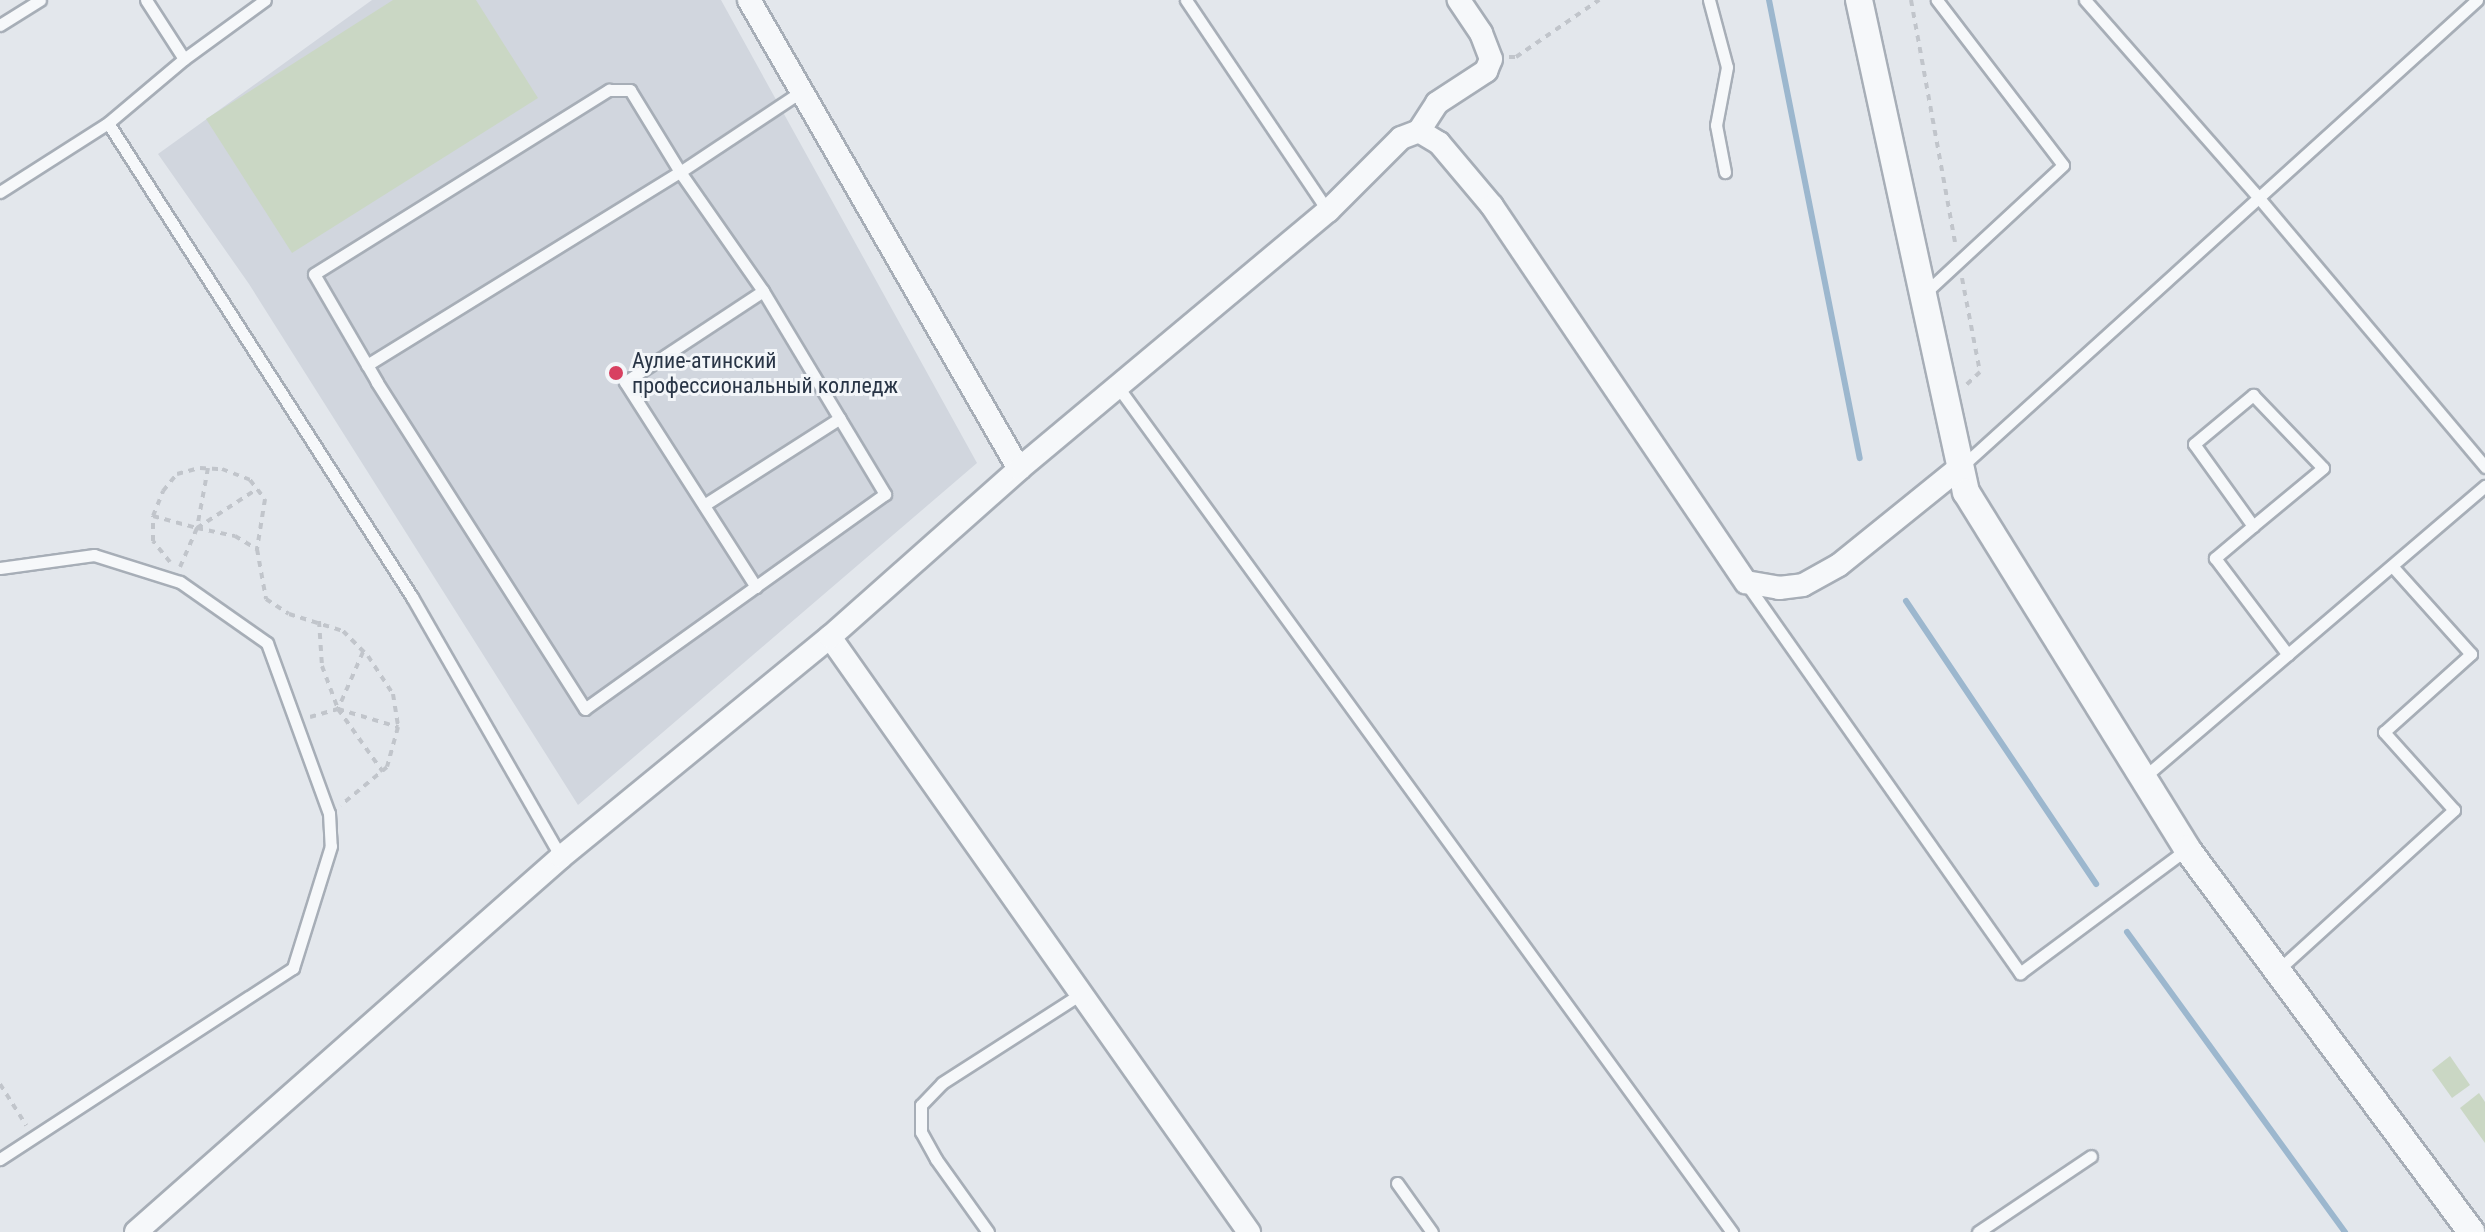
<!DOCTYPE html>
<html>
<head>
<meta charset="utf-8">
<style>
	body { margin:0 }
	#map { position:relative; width:2485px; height:1232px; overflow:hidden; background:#e3e7ec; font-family:"Roboto Condensed",sans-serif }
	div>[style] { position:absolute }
	.built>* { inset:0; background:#d1d6de }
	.green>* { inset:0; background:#cad7c4 }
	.stream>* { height:6px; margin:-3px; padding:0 3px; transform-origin:3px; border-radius:3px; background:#9cb7ce }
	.path>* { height:4px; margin-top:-2px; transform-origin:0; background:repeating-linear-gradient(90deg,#c1c5cb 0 6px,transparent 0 12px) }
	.roads { filter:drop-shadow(2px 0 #a7aeb7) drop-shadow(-2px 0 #a7aeb7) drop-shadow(0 2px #a7aeb7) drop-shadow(0 -2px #a7aeb7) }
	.service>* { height:11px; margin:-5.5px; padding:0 5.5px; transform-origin:5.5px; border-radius:5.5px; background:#f6f8fa }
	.minor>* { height:22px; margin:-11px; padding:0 11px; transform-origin:11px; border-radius:11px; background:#f6f8fa }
	.tertiary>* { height:26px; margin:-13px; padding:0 13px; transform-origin:13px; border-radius:13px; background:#f6f8fa }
	.dots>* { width:22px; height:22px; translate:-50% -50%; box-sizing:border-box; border:4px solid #f3f6f9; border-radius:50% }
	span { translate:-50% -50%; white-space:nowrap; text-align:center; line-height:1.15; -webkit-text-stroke:6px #f3f6f9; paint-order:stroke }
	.poi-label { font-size:22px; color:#293546 }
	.left { translate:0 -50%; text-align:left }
</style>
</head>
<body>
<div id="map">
	<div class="built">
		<div style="clip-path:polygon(372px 0,721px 0,977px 463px,578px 805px,249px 284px,158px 154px)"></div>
	</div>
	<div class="green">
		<div style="clip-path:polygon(393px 0,476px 0,538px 98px,292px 253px,206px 119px)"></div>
		<div style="clip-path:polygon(2450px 1056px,2470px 1085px,2452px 1098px,2432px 1070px)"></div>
		<div style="clip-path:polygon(2479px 1093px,2485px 1102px,2485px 1143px,2460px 1108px)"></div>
	</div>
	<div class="stream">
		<div style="left:1769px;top:0;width:467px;rotate:78.8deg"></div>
		<div style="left:1906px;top:601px;width:341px;rotate:56.1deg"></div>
		<div style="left:2127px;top:932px;width:371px;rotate:54deg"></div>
	</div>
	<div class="path">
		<div style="left:1911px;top:0;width:246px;rotate:79.7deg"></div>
		<div style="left:1509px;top:57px;width:7px"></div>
		<div style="left:1516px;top:57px;width:101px;rotate:-34.5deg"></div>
		<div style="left:1962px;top:278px;width:96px;rotate:79.2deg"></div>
		<div style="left:1980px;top:372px;width:19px;rotate:137deg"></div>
		<div style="left:208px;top:468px;width:61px;rotate:100.4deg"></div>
		<div style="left:197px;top:528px;width:72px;rotate:-33deg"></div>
		<div style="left:153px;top:516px;width:46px;rotate:15.3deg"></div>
		<div style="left:170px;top:562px;width:27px;rotate:-129deg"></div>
		<div style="left:153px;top:541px;width:25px;rotate:-90deg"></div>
		<div style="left:153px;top:516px;width:27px;rotate:-68deg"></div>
		<div style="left:163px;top:491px;width:22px;rotate:-51deg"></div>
		<div style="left:177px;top:474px;width:24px;rotate:-15deg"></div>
		<div style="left:200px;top:468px;width:22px;rotate:3deg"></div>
		<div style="left:222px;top:469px;width:30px;rotate:21deg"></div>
		<div style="left:250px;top:480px;width:24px;rotate:52deg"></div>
		<div style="left:265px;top:499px;width:51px;rotate:99.1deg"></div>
		<div style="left:257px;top:549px;width:51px;rotate:79.8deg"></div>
		<div style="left:266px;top:599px;width:27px;rotate:33deg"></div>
		<div style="left:289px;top:614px;width:57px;rotate:17.5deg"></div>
		<div style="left:343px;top:631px;width:35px;rotate:45deg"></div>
		<div style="left:368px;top:656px;width:45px;rotate:56.7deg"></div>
		<div style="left:393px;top:694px;width:33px;rotate:81deg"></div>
		<div style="left:398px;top:727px;width:41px;rotate:105.4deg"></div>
		<div style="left:387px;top:767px;width:60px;rotate:140.4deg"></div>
		<div style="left:180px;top:567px;width:43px;rotate:-66.4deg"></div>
		<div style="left:197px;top:528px;width:39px;rotate:12deg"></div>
		<div style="left:235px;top:536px;width:26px;rotate:31deg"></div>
		<div style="left:319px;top:621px;width:45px;rotate:86.2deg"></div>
		<div style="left:322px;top:666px;width:46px;rotate:69.6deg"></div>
		<div style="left:338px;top:709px;width:77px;rotate:54.5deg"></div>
		<div style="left:363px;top:652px;width:62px;rotate:113.7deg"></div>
		<div style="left:338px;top:709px;width:63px;rotate:16.7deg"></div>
		<div style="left:310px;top:717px;width:29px;rotate:-16deg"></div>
		<div style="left:0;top:1084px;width:49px;rotate:57.6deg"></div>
	</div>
	<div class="roads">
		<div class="service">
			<div style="left:146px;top:0;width:70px;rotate:57.2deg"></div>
			<div style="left:184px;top:59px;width:99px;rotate:139.9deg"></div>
			<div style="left:108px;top:123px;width:563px;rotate:57.33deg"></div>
			<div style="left:412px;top:597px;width:300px;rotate:60.2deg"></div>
			<div style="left:1186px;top:0;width:254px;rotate:56.1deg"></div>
			<div style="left:1709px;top:0;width:69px;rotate:75deg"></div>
			<div style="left:1727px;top:67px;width:59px;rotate:100.7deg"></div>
			<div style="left:1716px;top:125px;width:48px;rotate:79.2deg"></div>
			<div style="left:2085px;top:0;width:262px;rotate:48.7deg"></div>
			<div style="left:2258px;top:197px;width:353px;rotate:49.9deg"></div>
			<div style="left:0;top:25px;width:47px;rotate:-32deg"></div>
			<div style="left:184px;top:59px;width:100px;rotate:-36.1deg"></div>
			<div style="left:0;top:192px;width:128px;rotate:-32.6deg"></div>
			<div style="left:1925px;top:293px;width:188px;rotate:-42.8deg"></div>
			<div style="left:2063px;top:165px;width:208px;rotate:-127.4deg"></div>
			<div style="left:367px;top:365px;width:368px;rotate:-31.7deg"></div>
			<div style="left:680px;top:172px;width:145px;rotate:55.1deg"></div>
			<div style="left:763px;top:291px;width:237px;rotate:59deg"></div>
			<div style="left:885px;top:494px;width:369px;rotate:144.4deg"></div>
			<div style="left:585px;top:709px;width:388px;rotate:-122.5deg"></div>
			<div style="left:377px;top:382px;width:20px;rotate:-120deg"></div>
			<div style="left:367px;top:365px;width:105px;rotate:-120.2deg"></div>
			<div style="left:314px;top:274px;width:348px;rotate:-32deg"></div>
			<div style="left:609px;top:90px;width:21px"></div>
			<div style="left:630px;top:90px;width:96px;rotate:58.6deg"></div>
			<div style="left:680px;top:172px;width:146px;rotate:-33.6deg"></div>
			<div style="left:1118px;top:387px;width:1045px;rotate:54deg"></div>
			<div style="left:1961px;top:467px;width:696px;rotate:-42.15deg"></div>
			<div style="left:704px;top:505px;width:161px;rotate:-32.6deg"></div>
			<div style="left:2253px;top:526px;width:101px;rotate:-125.7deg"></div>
			<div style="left:2194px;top:444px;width:77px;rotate:-39.7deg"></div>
			<div style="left:2253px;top:395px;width:101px;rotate:46.2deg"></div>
			<div style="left:2323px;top:468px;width:91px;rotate:140.4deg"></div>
			<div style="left:2253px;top:526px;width:50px;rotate:139.9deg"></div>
			<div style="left:2215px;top:558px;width:121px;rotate:53deg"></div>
			<div style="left:0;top:568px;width:95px;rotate:-7.9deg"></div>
			<div style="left:94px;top:555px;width:90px;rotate:17.4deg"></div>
			<div style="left:180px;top:582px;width:106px;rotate:35deg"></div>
			<div style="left:267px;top:643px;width:181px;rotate:70deg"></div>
			<div style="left:329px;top:813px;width:33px;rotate:87deg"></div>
			<div style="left:331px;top:846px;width:128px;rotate:107.3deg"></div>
			<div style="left:293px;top:968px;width:350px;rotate:146.9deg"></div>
			<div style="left:1746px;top:583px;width:477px;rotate:54.9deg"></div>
			<div style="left:2020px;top:973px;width:208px;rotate:-36.6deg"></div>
			<div style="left:756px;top:587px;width:243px;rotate:-122.6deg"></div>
			<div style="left:625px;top:382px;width:165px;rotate:-33.4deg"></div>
			<div style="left:2143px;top:778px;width:450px;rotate:-40.5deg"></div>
			<div style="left:2278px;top:970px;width:238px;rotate:-42.3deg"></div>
			<div style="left:2454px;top:810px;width:105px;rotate:-131.9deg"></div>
			<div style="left:2384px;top:732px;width:117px;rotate:-41.9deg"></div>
			<div style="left:2471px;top:654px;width:118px;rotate:-131.9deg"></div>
			<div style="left:1397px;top:1183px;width:60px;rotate:54.5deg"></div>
			<div style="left:988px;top:1232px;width:90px;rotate:-125.5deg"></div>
			<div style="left:936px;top:1159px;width:31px;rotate:-119deg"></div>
			<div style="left:921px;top:1132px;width:27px;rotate:-90deg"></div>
			<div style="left:921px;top:1105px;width:30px;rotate:-46deg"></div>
			<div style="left:942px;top:1083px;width:166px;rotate:-32.7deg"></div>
			<div style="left:1978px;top:1232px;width:136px;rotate:-33.9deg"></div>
		</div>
		<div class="minor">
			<div style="left:749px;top:0;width:541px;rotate:60.07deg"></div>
			<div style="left:1419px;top:131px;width:33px;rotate:-57deg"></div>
			<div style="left:1437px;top:103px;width:59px;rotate:-33.1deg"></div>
			<div style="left:1486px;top:71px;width:13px;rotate:-67deg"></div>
			<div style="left:1491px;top:59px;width:28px;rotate:-111deg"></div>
			<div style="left:1481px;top:33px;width:40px;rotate:-124deg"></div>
			<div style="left:830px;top:637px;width:728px;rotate:54.85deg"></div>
			<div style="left:136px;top:1232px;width:567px;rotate:-41.42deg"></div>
			<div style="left:561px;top:857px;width:348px;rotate:-39.3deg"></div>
			<div style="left:830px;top:637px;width:253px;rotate:-41.6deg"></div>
			<div style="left:1019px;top:469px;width:403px;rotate:-39.9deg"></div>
			<div style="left:1328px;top:211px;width:103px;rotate:-45deg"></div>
			<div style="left:1401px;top:138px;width:19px;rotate:-21deg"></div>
			<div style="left:1419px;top:131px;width:23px;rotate:31deg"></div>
			<div style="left:1439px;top:143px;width:82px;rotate:49.9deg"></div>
			<div style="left:1492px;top:206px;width:454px;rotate:56deg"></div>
			<div style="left:1746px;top:582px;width:34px;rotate:10deg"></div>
			<div style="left:1779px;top:588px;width:24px;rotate:-7deg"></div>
			<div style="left:1803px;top:585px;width:41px;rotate:-29.1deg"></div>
			<div style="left:1839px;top:565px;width:153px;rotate:-38.9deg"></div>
		</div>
		<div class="tertiary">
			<div style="left:1859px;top:0;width:504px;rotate:77.73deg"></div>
			<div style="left:1966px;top:492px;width:420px;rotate:58.2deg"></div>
			<div style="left:2187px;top:849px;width:477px;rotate:53.4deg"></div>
		</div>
	</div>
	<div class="dots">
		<div style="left:616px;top:373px;background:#d84161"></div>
	</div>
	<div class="poi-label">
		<span class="left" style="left:632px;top:373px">Аулие-атинский<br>профессиональный колледж</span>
	</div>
</div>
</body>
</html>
